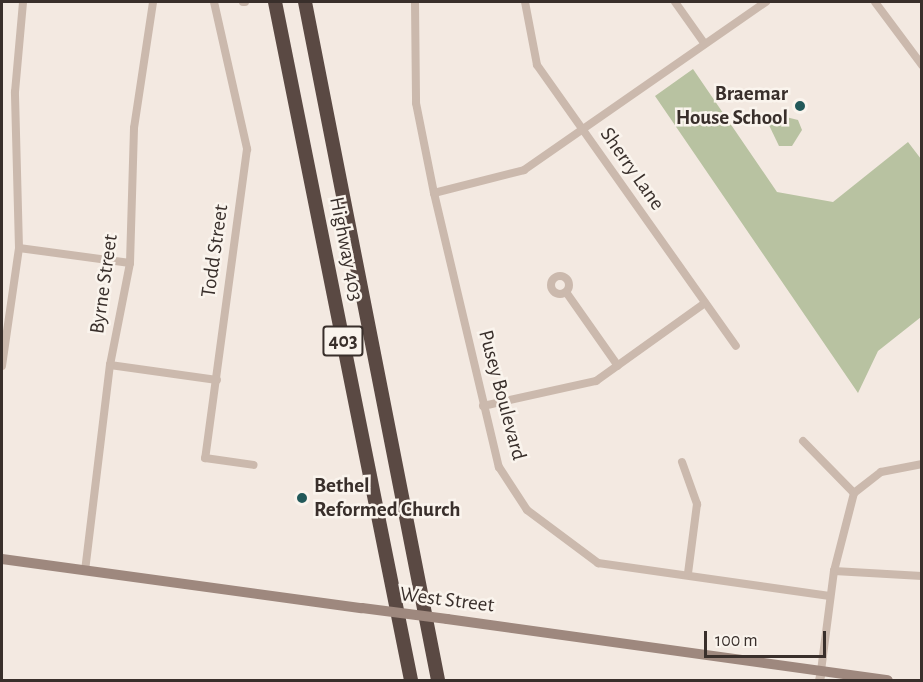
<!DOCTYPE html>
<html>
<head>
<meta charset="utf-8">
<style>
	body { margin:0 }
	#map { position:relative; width:923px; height:682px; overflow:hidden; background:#f3e9e1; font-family:"Alegreya Sans",sans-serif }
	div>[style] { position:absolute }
	.green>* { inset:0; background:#b8c2a1 }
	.minor>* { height:8px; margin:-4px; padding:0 4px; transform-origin:4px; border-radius:4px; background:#cbb9ad }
	.minor>.ring { margin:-4px; padding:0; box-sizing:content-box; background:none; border:8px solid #cbb9ad; border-radius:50% }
	.tertiary>* { height:9px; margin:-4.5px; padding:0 4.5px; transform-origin:4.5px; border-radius:4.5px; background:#cbb9ad }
	.secondary>* { height:10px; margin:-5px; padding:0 5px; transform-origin:5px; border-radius:5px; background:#9e887e }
	.motorway>* { height:14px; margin:-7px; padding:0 7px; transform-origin:7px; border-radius:7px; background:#5a4943 }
	.secondary-bridge>* { height:10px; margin:-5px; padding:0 5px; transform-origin:5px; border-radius:5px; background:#9e887e }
	.dots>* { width:16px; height:16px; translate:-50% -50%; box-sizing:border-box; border:3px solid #faf4ed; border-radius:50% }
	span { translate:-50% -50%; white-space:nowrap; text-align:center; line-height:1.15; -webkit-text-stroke:5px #faf4ed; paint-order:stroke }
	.shield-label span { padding:2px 4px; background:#faf4ed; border:2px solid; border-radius:4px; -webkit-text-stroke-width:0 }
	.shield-label { font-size:20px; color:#392f2b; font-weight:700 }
	.poi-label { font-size:21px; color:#392f2b; font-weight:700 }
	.right { translate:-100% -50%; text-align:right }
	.left { translate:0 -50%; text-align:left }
	.street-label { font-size:21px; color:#392f2b }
	.frame { position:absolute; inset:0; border:3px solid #392f2b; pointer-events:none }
	.scale { position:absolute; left:704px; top:631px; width:122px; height:27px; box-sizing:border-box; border:3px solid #392f2b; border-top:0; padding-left:8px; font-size:18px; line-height:21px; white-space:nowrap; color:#392f2b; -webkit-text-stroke:4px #faf4ed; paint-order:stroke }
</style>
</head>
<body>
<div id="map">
	<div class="green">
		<div style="clip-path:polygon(693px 69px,777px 192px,833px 202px,908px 142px,921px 159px,921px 317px,878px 351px,858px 393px,655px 96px)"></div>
		<div style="clip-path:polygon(774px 114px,798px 120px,802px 130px,792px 146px,779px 146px,767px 121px)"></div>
	</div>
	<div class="minor">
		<div style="left:214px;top:2px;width:151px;rotate:77.3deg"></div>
		<div style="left:247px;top:149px;width:312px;rotate:97.7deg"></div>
		<div style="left:205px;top:458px;width:49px;rotate:8.1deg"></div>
		<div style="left:243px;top:2px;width:2px"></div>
		<div style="left:415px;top:2px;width:101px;rotate:89.4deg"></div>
		<div style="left:416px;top:103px;width:92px;rotate:78.7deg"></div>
		<div style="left:434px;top:193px;width:282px;rotate:76.7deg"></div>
		<div style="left:499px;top:467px;width:51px;rotate:56.9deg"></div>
		<div style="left:527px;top:510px;width:89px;rotate:36.7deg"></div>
		<div style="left:598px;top:563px;width:234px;rotate:8.1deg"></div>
		<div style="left:525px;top:2px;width:64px;rotate:79.2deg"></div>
		<div style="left:537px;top:65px;width:344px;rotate:54.7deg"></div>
		<div style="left:675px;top:2px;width:50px;rotate:54.7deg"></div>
		<div style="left:875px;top:2px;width:79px;rotate:53.3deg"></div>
		<div style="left:434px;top:193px;width:93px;rotate:-14.3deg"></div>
		<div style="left:524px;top:170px;width:295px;rotate:-34.8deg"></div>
		<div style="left:19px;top:248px;width:112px;rotate:7.7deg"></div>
		<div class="ring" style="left:551px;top:276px;width:10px;height:10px"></div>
		<div style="left:566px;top:292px;width:90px;rotate:54.9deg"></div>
		<div style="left:110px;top:365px;width:108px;rotate:8deg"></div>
		<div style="left:2px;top:366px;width:119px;rotate:-81.8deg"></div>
		<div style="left:19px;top:248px;width:156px;rotate:-91.5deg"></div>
		<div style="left:15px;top:92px;width:90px;rotate:-84.9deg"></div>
		<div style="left:483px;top:406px;width:116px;rotate:-12.5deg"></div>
		<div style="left:596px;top:381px;width:134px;rotate:-35.6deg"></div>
		<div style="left:803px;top:441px;width:73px;rotate:45.6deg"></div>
		<div style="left:682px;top:462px;width:45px;rotate:70.3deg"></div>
		<div style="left:697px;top:504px;width:70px;rotate:97.4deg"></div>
		<div style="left:85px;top:571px;width:208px;rotate:-83.1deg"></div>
		<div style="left:110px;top:365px;width:104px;rotate:-78.9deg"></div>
		<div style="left:130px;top:263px;width:135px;rotate:-88.3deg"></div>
		<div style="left:134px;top:128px;width:127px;rotate:-81.4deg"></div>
		<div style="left:834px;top:571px;width:88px;rotate:3.3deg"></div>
		<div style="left:821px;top:671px;width:101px;rotate:-82.6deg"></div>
		<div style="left:834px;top:571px;width:81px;rotate:-75.6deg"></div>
		<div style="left:854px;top:493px;width:34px;rotate:-38deg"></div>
		<div style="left:881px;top:472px;width:42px;rotate:-11deg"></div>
	</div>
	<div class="tertiary">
		<div style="left:819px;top:680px;width:9px;rotate:-77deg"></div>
	</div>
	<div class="secondary">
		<div style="left:2px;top:559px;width:363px;rotate:7.8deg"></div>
		<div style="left:447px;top:619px;width:445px;rotate:7.9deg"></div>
	</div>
	<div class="motorway">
		<div style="left:275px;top:2px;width:692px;rotate:78.66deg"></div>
		<div style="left:305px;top:2px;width:691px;rotate:78.9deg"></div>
	</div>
	<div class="secondary-bridge">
		<div style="left:362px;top:608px;width:86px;rotate:7.4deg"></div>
	</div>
	<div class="dots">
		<div style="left:800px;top:106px;background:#22595a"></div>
		<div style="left:302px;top:498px;background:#22595a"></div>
	</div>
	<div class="shield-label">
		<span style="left:343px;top:341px">403</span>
	</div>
	<div class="poi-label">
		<span class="right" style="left:788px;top:106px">Braemar<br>House School</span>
		<span class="left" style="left:314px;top:498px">Bethel<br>Reformed Church</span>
	</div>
	<div class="street-label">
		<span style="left:632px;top:169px;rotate:55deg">Sherry Lane</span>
		<span style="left:346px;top:249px;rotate:79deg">Highway 403</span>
		<span style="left:215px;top:251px;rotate:-82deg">Todd Street</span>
		<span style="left:104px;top:284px;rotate:-82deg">Byrne Street</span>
		<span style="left:502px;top:395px;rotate:75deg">Pusey Boulevard</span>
		<span style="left:447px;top:600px;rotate:7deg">West Street</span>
	</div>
	<div class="frame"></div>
	<div class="scale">100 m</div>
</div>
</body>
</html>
